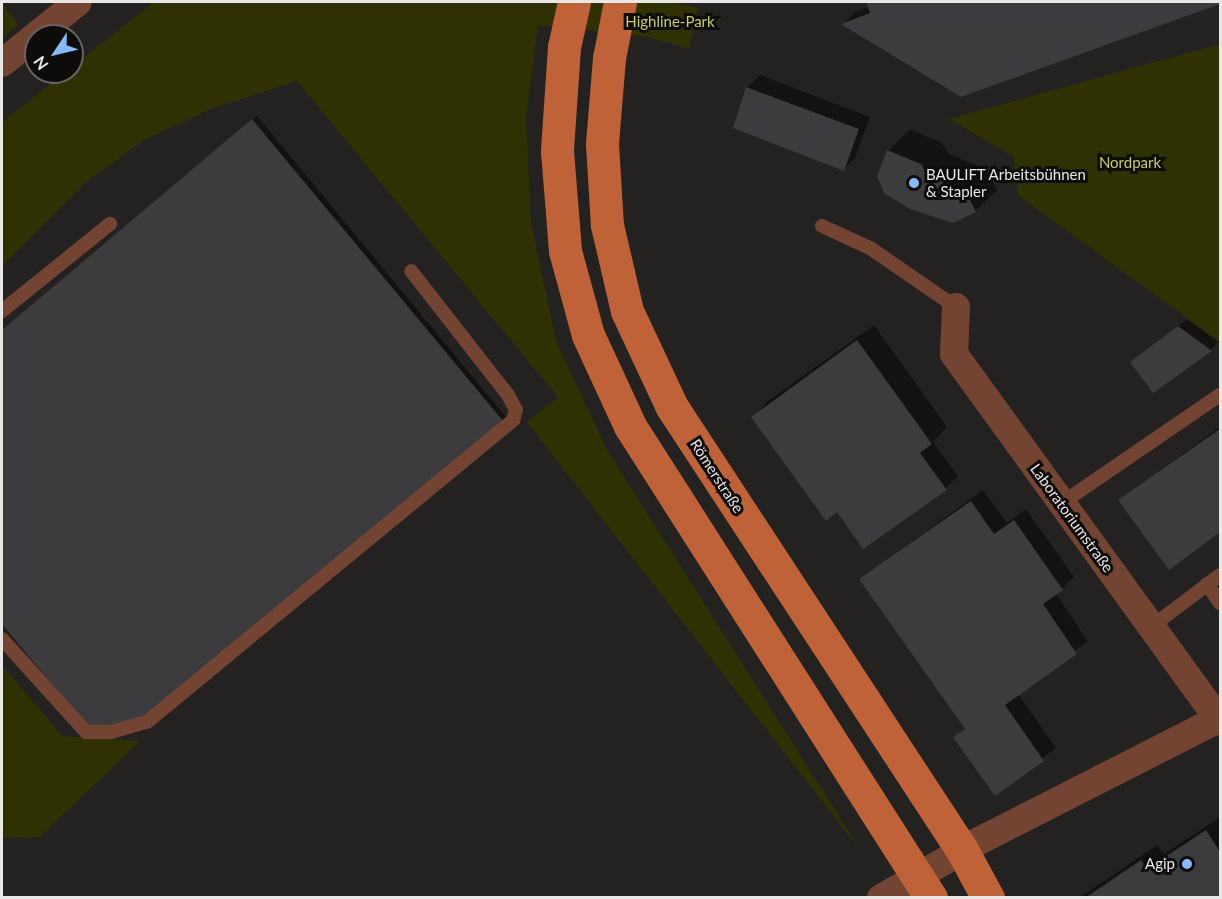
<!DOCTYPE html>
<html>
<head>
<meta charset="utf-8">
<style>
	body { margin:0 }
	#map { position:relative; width:1222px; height:899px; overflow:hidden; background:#242221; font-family:Lato,sans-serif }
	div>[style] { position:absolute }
	.green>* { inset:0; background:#303103 }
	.shadow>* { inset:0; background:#0007 }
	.building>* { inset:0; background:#3c3b3e }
	.lane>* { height:14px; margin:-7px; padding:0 7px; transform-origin:7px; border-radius:7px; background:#724431 }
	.street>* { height:28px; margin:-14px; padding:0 14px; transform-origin:14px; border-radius:14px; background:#724431 }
	.primary>* { height:33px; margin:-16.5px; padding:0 16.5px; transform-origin:16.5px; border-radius:16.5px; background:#c06237 }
	.dots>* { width:16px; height:16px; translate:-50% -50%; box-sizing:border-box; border:3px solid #0d0c0b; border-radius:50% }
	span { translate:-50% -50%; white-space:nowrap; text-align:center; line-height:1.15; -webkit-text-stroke:6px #0d0c0b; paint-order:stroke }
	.park-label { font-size:15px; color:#c7cc64 }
	.poi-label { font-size:15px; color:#e9e8e7 }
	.left { translate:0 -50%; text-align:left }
	.right { translate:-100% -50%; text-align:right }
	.street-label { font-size:15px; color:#e9e8e7 }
	.frame { position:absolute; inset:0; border:3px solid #e9e8e7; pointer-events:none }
	.north { position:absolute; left:24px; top:24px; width:60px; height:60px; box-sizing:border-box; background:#0d0c0b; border:2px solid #656463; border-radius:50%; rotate:235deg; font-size:16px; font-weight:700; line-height:24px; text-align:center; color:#e9e8e7 }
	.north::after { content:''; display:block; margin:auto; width:21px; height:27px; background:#86bbfb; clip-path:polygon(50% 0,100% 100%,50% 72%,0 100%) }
</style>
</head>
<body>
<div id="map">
	<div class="green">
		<div style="clip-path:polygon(2px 2px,18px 25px,2px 38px,3px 25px)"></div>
		<div style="clip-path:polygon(154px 2px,671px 2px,698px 8px,689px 49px,648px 37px,538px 25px,526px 117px,531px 223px,556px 341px,607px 450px,861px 851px,527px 422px,558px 397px,297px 81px,213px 108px,144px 140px,90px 179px,2px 266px,2px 122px,65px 72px,72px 72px,72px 67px)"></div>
		<div style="clip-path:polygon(1220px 44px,1220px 342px,1018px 195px,1014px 157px,949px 119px)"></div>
		<div style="clip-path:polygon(2px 665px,62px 736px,140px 741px,40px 837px,2px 838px)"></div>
	</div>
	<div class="shadow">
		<div style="clip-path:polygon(867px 2px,1220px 2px,961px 95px,843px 24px,855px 12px,869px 7px)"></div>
		<div style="clip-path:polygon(760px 75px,870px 117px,855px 158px,843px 170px,735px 127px,748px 87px)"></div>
		<div style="clip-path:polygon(257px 116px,506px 417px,89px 726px,2px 621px,2px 331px)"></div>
		<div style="clip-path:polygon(910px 129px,942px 143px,949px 154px,986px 169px,997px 190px,975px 211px,888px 151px)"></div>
		<div style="clip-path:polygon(1187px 319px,1218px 342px,1211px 350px,1132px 362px)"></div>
		<div style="clip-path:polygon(874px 325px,947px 427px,933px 442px,958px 476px,946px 488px,837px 510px,753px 417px,768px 401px)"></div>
		<div style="clip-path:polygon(1220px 427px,1220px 530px,1170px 568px,1120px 500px)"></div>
		<div style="clip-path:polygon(983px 490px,1007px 523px,1026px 509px,1074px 577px,1056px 594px,1088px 641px,1018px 694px,1056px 748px,995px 794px,955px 738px,965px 728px,861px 579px)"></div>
		<div style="clip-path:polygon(1220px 817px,1220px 898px,1079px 898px,1157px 845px,1164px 854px)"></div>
	</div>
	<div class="building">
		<div style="clip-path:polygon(866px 2px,1220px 2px,1220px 4px,961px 97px,841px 24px,870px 13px)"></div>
		<div style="clip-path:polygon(746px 87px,859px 129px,844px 171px,733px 128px)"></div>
		<div style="clip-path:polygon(252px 119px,503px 421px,151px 716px,110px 729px,88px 727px,2px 624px,2px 330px)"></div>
		<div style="clip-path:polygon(887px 150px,921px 164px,928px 176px,965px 190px,976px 212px,953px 223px,910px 209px,884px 193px,877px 176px)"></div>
		<div style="clip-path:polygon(1178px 326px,1212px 351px,1153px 393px,1130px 362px)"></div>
		<div style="clip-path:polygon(857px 340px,932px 444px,920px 453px,947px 490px,863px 549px,837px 512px,826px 521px,751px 417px)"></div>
		<div style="clip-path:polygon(1220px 429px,1220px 532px,1169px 570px,1118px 500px)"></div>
		<div style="clip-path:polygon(971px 501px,994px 534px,1014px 520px,1063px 590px,1043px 604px,1077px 654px,1005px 705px,1044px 761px,995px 796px,953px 737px,965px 729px,859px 579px)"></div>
		<div style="clip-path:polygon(1206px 830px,1220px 852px,1220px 898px,1085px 898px,1141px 860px,1147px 869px)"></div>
	</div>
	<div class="lane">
		<div style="left:822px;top:226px;width:53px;rotate:24.6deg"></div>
		<div style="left:870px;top:248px;width:104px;rotate:34.5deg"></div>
		<div style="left:2px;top:311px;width:139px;rotate:-38.9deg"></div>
		<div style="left:1062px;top:503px;width:191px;rotate:-34.4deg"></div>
		<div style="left:1207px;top:584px;width:23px;rotate:56deg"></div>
		<div style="left:1151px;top:627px;width:86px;rotate:-37deg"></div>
		<div style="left:2px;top:639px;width:125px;rotate:47.9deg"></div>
		<div style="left:86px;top:732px;width:25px"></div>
		<div style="left:111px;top:732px;width:37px;rotate:-16deg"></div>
		<div style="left:147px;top:722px;width:475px;rotate:-39.5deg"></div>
		<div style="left:513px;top:420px;width:10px;rotate:-73deg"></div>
		<div style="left:516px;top:410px;width:17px;rotate:-118deg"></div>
		<div style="left:508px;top:395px;width:157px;rotate:-128deg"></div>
	</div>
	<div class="street">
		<div style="left:2px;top:63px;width:97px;rotate:-38.8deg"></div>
		<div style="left:956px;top:307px;width:47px;rotate:92.4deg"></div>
		<div style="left:954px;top:354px;width:454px;rotate:54.1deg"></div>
		<div style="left:881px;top:898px;width:111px;rotate:-30.3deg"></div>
		<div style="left:977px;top:842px;width:271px;rotate:-27deg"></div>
	</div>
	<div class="primary">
		<div style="left:574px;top:2px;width:46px;rotate:102.5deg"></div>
		<div style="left:564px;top:47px;width:104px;rotate:93.9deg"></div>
		<div style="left:557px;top:151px;width:100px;rotate:85.4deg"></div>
		<div style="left:565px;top:251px;width:87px;rotate:74.7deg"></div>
		<div style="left:588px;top:335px;width:100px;rotate:65.2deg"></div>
		<div style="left:630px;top:426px;width:560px;rotate:57.47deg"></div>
		<div style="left:620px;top:2px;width:57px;rotate:101.1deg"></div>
		<div style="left:609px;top:58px;width:86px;rotate:94.7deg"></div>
		<div style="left:602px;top:144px;width:81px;rotate:86.5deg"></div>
		<div style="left:607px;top:225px;width:88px;rotate:76.9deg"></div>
		<div style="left:627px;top:311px;width:106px;rotate:64.9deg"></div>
		<div style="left:672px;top:407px;width:529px;rotate:56.79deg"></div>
		<div style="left:962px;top:850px;width:55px;rotate:61.6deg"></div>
	</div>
	<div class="dots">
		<div style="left:914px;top:183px;background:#86bbfb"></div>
		<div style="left:1187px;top:864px;background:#86bbfb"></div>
	</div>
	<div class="park-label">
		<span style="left:670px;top:22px">Highline-Park</span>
		<span style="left:1130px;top:163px">Nordpark</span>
	</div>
	<div class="poi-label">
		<span class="left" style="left:926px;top:183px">BAULIFT Arbeitsbühnen<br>&amp; Stapler</span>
		<span class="right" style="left:1175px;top:864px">Agip</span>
	</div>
	<div class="street-label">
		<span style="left:717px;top:476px;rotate:57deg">Römerstraße</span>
		<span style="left:1072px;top:518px;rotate:54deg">Laboratoriumstraße</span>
	</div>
	<div class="frame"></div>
	<div class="north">N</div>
</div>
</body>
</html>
